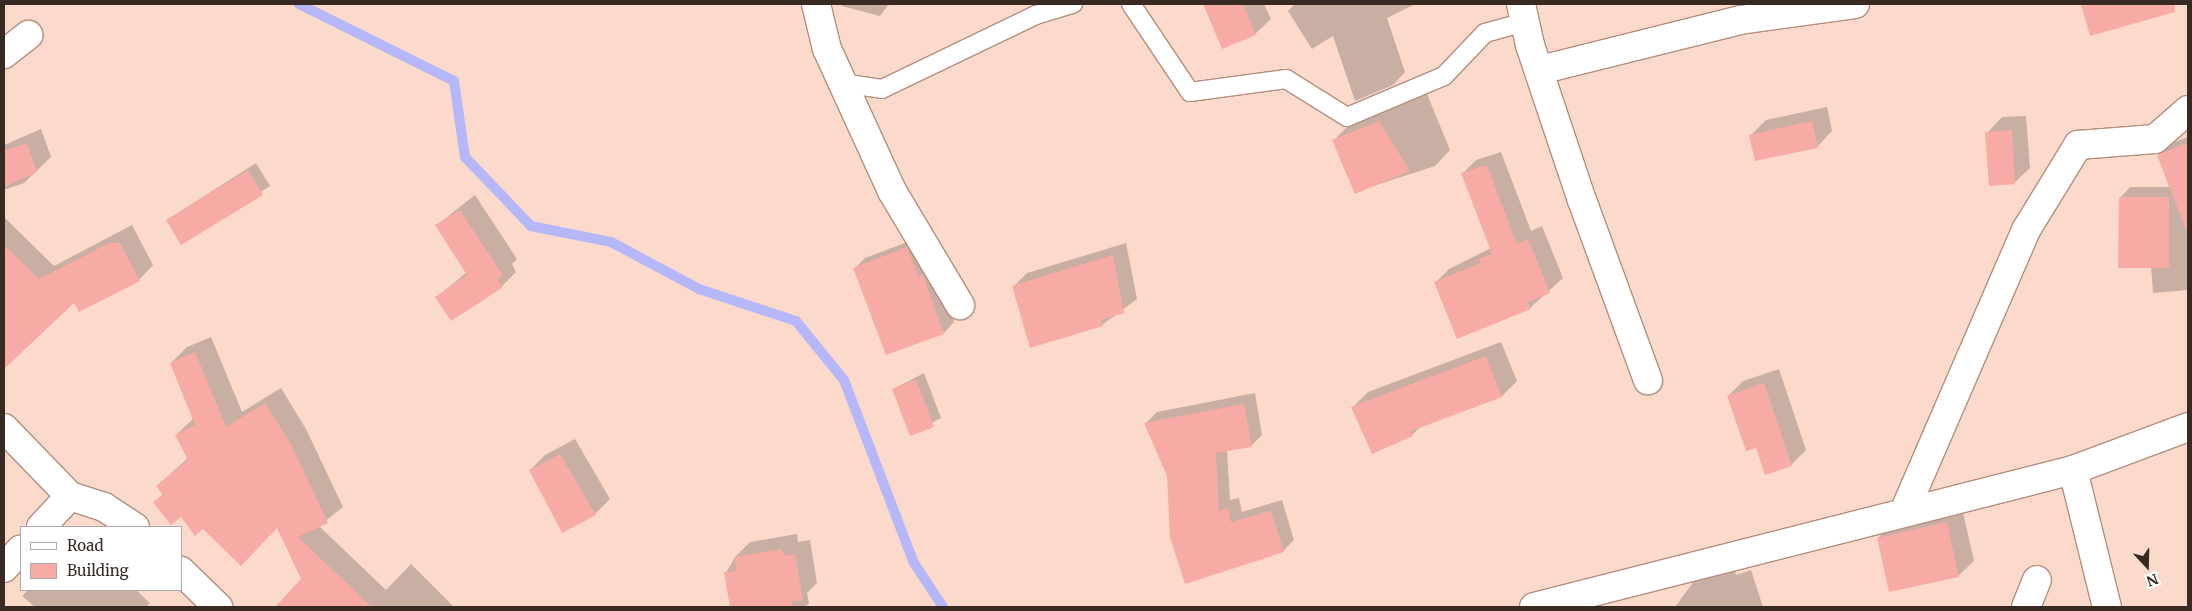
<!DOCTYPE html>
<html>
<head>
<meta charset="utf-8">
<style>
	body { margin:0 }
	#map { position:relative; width:2192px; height:611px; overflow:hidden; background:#fbdacc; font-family:Merriweather,serif }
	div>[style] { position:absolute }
	.shadow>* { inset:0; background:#0003 }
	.stream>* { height:10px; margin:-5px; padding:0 5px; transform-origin:5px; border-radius:5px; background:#b6b7f8 }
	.building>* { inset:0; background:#f8aaa4 }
	.roads { filter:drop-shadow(1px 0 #b48e7e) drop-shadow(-1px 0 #b48e7e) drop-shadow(0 1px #b48e7e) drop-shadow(0 -1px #b48e7e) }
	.service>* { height:18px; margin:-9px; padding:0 9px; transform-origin:9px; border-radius:9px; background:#fff }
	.minor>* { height:28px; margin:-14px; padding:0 14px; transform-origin:14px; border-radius:14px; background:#fff }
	span { translate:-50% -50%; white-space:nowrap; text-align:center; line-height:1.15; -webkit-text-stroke:4px #fff; paint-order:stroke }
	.frame { position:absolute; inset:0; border:5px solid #382922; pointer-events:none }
	.legend { position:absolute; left:20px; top:526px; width:162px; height:65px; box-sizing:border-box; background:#fff; border:1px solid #afa9a7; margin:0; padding:6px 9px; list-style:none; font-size:15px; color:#382922 }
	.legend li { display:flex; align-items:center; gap:10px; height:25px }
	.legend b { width:25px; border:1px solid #afa9a7 }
	.north { position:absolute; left:2122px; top:541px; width:50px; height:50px; -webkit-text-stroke:4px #fff; paint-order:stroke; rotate:159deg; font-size:14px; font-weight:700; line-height:20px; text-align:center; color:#382922 }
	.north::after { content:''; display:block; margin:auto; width:18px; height:22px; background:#382922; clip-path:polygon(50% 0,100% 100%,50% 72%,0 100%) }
</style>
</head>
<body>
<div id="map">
	<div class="shadow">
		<div style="clip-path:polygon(889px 4px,880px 16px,842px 6px,842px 4px)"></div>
		<div style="clip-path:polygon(1205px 4px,1264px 4px,1271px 19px,1255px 34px,1223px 47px)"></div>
		<div style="clip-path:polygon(1295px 4px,1415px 4px,1387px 18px,1405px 72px,1393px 85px,1355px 101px,1333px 36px,1312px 49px,1288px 11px)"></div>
		<div style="clip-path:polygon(2082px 4px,2168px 4px,2156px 16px,2091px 34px)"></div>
		<div style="clip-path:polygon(1416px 92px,1418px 98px,1427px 94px,1450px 150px,1435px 166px,1355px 192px,1334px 140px,1349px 125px)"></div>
		<div style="clip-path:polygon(1827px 107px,1832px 131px,1817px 147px,1751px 135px,1766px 120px)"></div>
		<div style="clip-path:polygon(2026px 116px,2030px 168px,2014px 183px,1987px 133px,2002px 117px)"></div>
		<div style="clip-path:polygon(41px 129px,51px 157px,24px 183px,4px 190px,4px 145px)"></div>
		<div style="clip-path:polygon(2188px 137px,2188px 290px,2153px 293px,2151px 266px,2120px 198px,2130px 187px,2171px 187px,2159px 155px,2169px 144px)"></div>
		<div style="clip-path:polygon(1501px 152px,1531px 231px,1542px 226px,1563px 278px,1530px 308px,1436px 282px,1449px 269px,1491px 248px,1462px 174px,1476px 160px)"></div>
		<div style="clip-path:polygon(256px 163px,270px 186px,181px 243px,167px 220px)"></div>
		<div style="clip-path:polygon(475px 195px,517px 259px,512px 264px,516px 272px,501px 287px,437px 297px,467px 272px,437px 225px)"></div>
		<div style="clip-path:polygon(4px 217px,54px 266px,132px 225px,153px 265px,139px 280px,74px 301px,10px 361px,4px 354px)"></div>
		<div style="clip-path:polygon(918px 238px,934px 265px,954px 322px,944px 333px,887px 353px,854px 269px,865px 258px)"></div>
		<div style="clip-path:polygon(1126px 243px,1137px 299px,1102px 325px,1014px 286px,1027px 273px)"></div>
		<div style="clip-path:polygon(211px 337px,242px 412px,281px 388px,306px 429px,343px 507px,319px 526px,386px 590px,411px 564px,454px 607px,284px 607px,280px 604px,303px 579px,278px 526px,204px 528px,155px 502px,164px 493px,157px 486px,188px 458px,176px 435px,194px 418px,171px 363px,187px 347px)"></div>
		<div style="clip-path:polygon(1501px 342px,1517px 381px,1502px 396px,1421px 426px,1412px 435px,1353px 407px,1368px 392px)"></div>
		<div style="clip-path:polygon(1779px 369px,1806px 450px,1791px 465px,1757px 446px,1728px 396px,1743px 381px)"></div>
		<div style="clip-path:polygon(924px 373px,941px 418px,910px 434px,893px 389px)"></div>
		<div style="clip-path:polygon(1255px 393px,1262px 435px,1251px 446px,1227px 450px,1230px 500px,1239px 498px,1242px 512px,1282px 500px,1294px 540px,1283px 551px,1186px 583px,1168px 476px,1146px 423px,1157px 412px)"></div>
		<div style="clip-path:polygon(575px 439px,610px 499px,595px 514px,530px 470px,545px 455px)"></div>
		<div style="clip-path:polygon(1962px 508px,1974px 561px,1958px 576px,1878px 538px,1893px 523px)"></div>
		<div style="clip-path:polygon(797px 534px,798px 542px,810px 540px,817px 583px,807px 593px,809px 603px,805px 607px,731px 607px,726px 573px,735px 557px,750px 542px)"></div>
		<div style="clip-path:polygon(1733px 565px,1736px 575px,1751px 570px,1763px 607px,1675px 607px,1697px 577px)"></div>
		<div style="clip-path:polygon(28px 590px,136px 590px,150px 603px,146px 607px,35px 607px,22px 596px)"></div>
	</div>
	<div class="stream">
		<div style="left:299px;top:4px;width:173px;rotate:26.4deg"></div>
		<div style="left:454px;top:81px;width:77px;rotate:81.8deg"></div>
		<div style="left:465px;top:157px;width:95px;rotate:46.3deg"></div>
		<div style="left:531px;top:226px;width:82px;rotate:11.3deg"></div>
		<div style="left:611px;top:242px;width:100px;rotate:28.1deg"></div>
		<div style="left:699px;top:289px;width:102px;rotate:18.3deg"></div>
		<div style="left:796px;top:321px;width:76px;rotate:50.9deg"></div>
		<div style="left:844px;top:380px;width:196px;rotate:69.1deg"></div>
		<div style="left:914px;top:563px;width:53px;rotate:56.6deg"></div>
	</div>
	<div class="building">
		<div style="clip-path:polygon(1203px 4px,1243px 4px,1256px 35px,1222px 49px)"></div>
		<div style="clip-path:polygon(2081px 4px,2174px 4px,2175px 12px,2090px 36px)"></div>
		<div style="clip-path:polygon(1379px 121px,1410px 171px,1355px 194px,1332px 140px)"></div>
		<div style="clip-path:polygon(1812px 121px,1818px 148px,1755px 161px,1749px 135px)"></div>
		<div style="clip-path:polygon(2012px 130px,2015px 184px,1989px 186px,1985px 132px)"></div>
		<div style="clip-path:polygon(27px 143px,37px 172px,4px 187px,4px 151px)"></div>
		<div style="clip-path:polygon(2188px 143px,2188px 229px,2186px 230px,2157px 155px)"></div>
		<div style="clip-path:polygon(1487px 165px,1517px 244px,1528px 239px,1550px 293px,1528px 302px,1531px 309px,1457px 339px,1434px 282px,1481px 263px,1479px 259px,1492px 254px,1461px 173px)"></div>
		<div style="clip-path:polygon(248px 170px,263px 195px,181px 245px,166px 220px)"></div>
		<div style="clip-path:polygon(2119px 197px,2169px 197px,2169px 268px,2118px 268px)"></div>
		<div style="clip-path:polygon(460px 210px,503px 275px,498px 279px,502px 288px,451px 321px,435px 297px,467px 275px,435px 225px)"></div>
		<div style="clip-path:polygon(109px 243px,120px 243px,140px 281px,79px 312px,74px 303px,4px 369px,4px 245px,39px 279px)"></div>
		<div style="clip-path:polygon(907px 247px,918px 276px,923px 275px,944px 334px,886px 355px,853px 268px)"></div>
		<div style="clip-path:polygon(1113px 255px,1124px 313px,1101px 320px,1103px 326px,1030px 348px,1012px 286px)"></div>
		<div style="clip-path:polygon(195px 352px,226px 427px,265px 403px,291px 444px,328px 523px,298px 537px,372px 607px,275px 607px,301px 579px,277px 528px,241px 566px,203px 529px,195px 536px,181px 517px,171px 525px,153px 502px,163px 495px,156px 486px,188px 460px,175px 435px,195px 425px,170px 363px)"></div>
		<div style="clip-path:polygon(1486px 356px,1502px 397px,1411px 431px,1413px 436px,1372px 454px,1351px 407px)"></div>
		<div style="clip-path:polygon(916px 379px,934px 427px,910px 436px,892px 389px)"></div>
		<div style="clip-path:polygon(1764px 383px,1792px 466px,1765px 475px,1756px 448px,1746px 451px,1727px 396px)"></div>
		<div style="clip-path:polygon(1244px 404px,1252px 447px,1216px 453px,1219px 511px,1228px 508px,1231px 522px,1271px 511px,1284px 552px,1185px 584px,1170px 537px,1167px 476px,1144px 423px)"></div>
		<div style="clip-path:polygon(560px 454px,596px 515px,562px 533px,529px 470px)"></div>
		<div style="clip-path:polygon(1947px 522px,1959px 577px,1889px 592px,1877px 538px)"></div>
		<div style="clip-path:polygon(782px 549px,784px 556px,795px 554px,803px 600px,791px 602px,792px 607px,730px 607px,724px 572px,737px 571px,734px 557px)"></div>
	</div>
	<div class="roads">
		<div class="service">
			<div style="left:1131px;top:4px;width:106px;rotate:56.2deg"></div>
			<div style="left:1190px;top:92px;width:97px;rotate:-7.7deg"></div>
			<div style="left:1286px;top:79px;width:72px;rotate:31.9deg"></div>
			<div style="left:1347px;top:117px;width:105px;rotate:-22.9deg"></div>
			<div style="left:1444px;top:76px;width:59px;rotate:-46.4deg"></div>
			<div style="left:1485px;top:33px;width:41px;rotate:-15.4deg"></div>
			<div style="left:842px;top:83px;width:40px;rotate:8.5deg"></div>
			<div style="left:882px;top:89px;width:171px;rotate:-25.7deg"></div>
			<div style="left:1036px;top:15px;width:39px;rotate:-17deg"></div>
		</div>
		<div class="minor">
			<div style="left:816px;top:4px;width:46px;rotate:76.3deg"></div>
			<div style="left:827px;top:49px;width:156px;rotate:65.4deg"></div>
			<div style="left:892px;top:191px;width:133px;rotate:59.2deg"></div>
			<div style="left:1521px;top:4px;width:42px;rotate:77.6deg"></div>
			<div style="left:1530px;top:45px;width:163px;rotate:71.5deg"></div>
			<div style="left:1582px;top:200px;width:192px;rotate:69.9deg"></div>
			<div style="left:4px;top:54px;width:31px;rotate:-38deg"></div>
			<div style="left:1540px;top:70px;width:206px;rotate:-14deg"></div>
			<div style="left:1740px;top:20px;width:116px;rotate:-7.9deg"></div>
			<div style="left:4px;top:428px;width:95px;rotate:45.9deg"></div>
			<div style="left:70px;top:496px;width:36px;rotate:18deg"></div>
			<div style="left:104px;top:507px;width:37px;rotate:33deg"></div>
			<div style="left:2073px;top:470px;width:141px;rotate:76.1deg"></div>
			<div style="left:1904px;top:512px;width:307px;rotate:-66.6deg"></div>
			<div style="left:2026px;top:230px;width:100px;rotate:-58.5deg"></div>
			<div style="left:2078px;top:145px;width:77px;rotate:-4.5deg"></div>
			<div style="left:2155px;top:139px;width:44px;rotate:-41.3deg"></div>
			<div style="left:41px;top:527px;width:42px;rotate:-46.9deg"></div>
			<div style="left:4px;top:568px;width:25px;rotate:-48deg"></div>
			<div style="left:181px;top:571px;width:52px;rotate:44.2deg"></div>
			<div style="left:1534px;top:607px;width:556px;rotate:-14.26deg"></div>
			<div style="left:2073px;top:470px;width:123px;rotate:-20.5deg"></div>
			<div style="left:2026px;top:607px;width:29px;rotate:-68deg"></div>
		</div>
	</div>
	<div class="frame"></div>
	<ul class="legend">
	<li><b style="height:6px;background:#fff"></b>Road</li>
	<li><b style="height:14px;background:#f8aaa4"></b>Building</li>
	</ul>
	<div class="north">N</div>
</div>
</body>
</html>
